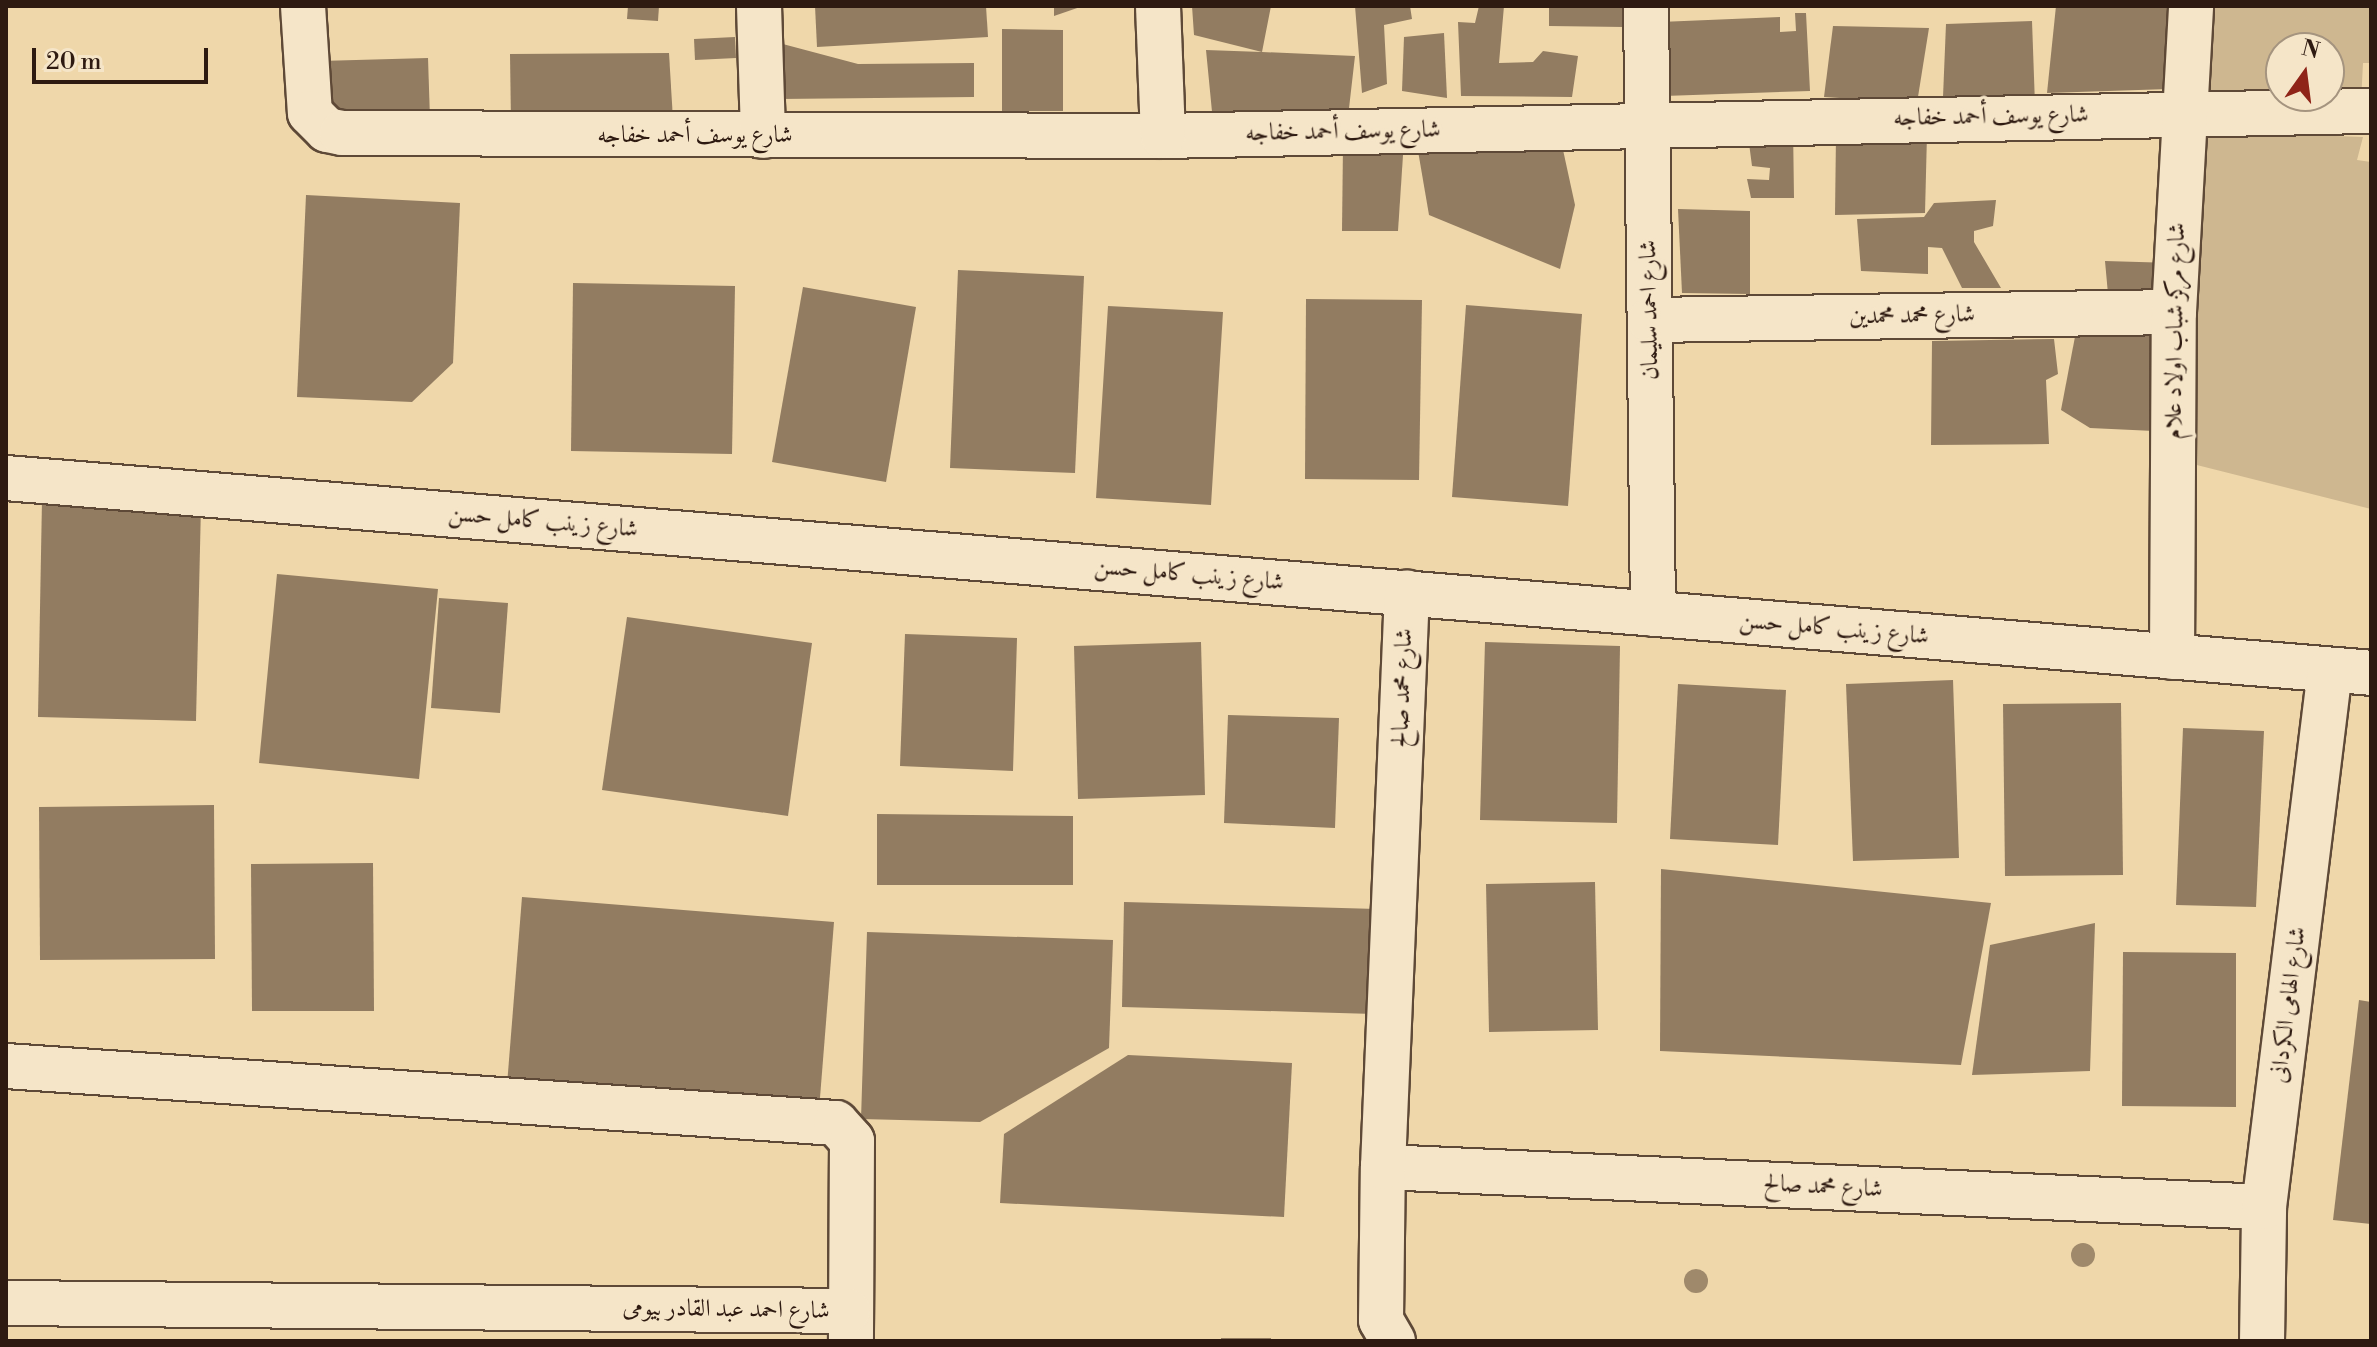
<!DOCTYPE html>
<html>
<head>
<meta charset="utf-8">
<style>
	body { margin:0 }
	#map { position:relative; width:2377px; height:1347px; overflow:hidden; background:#efd7aa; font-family:"Libre Bodoni",Amiri,serif }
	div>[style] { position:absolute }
	.green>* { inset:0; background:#ceb790 }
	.building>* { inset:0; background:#927c61 }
	.roads { filter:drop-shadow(2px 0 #5e4937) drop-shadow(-2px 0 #5e4937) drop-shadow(0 2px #5e4937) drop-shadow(0 -2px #5e4937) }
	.minor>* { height:44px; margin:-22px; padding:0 22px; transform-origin:22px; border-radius:22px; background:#f5e5c8 }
	.trees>* { width:24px; height:24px; margin:-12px; border-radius:50%; background:#9f896b }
	span { translate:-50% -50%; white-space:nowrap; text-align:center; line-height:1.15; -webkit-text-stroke:7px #f5e5c8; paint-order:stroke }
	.street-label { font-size:24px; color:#2e1a11 }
	.frame { position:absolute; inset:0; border:8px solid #2e1a11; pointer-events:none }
	.north { position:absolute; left:2265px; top:32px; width:80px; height:80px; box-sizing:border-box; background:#f5e5c8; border:2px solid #a5947f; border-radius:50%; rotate:14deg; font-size:22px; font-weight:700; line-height:32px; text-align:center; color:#2e1a11 }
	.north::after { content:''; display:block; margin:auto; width:28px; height:36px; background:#8f2418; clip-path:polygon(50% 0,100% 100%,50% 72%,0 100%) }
	.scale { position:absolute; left:32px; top:48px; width:176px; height:36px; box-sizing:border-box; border:4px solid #2e1a11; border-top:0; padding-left:10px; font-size:24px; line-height:28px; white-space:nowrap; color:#2e1a11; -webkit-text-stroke:6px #f5e5c8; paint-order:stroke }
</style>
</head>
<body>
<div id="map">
	<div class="green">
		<div style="clip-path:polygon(evenodd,2208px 6px,2371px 6px,2371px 63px,2363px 63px,2361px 102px,2192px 106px,2208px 6px,2281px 48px,2329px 48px,2329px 96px,2281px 96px,2281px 48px)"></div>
		<div style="clip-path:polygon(2198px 131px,2363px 137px,2357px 160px,2371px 162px,2371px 509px,2173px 459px)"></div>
	</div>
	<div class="building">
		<div style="clip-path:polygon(628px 6px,659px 6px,658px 21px,627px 19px)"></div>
		<div style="clip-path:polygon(815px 6px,986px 6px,988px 37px,817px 47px)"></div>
		<div style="clip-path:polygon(1054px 6px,1083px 6px,1054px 16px)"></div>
		<div style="clip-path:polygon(1192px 6px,1271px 6px,1262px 52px,1355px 56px,1348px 117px,1213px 122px,1206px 50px,1262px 52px,1194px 35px)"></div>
		<div style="clip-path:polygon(1355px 6px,1410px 6px,1412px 19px,1384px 25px,1387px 84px,1362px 93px)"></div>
		<div style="clip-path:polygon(1479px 6px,1504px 6px,1499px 63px,1533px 62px,1543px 51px,1578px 56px,1572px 97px,1461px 96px,1458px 22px,1475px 23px)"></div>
		<div style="clip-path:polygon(1549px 6px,1626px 6px,1624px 27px,1549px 26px)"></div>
		<div style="clip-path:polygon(2056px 6px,2178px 6px,2169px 89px,2047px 93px)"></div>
		<div style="clip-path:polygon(1795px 13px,1806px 13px,1810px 91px,1664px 96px,1660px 22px,1780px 17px,1780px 32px,1796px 31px)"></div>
		<div style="clip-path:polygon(2032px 21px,2035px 105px,1943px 97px,1946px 24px)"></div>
		<div style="clip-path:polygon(1833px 26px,1929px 28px,1917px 103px,1824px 97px)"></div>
		<div style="clip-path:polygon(1002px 29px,1063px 30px,1063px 111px,1002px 111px)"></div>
		<div style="clip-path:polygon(1444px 33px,1447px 98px,1402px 91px,1404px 37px)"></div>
		<div style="clip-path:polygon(735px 37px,736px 58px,695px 60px,694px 39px)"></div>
		<div style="clip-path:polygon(779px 43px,858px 64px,974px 63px,974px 97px,779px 99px)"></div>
		<div style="clip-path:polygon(669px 53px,673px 120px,511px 123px,510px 54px)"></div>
		<div style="clip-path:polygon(428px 58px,430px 119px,323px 122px,320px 61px)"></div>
		<div style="clip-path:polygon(1793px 125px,1794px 198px,1751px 198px,1747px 179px,1769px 180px,1770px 168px,1752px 166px,1747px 128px)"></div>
		<div style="clip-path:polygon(1927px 134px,1925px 213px,1835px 215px,1836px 135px)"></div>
		<div style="clip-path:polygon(1560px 136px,1575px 205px,1560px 269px,1429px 215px,1417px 145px)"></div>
		<div style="clip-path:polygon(1404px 140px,1398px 231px,1342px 231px,1343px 145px)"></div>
		<div style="clip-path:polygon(306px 195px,460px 203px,453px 363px,412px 402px,297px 397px)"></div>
		<div style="clip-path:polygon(1996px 200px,1993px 226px,1974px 231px,1974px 242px,2001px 288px,1962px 288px,1942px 248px,1928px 247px,1928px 274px,1861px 271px,1857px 219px,1924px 217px,1934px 203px)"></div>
		<div style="clip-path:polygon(1678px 209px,1750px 211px,1750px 294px,1682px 293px)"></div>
		<div style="clip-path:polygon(2105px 261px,2173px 263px,2170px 303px,2109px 305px)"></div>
		<div style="clip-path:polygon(958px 270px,1084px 276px,1075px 473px,950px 468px)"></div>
		<div style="clip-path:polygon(573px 283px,735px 286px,732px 454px,571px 451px)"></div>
		<div style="clip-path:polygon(803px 287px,916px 307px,886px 482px,772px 462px)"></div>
		<div style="clip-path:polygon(1306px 299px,1422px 300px,1419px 480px,1305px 479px)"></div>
		<div style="clip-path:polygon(1466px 305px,1582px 314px,1568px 506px,1452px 497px)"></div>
		<div style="clip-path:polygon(1108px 306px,1223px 312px,1211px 505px,1096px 498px)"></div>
		<div style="clip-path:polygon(2078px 321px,2153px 328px,2154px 431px,2090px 428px,2061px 410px)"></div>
		<div style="clip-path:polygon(2054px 339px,2058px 374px,2046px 380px,2049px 444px,1931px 445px,1932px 341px)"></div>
		<div style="clip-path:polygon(42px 500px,201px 505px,196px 721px,38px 717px)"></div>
		<div style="clip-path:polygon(277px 574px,438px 589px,419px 779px,259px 763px)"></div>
		<div style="clip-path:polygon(439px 598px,508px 603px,500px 713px,431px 708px)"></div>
		<div style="clip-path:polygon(627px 617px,812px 643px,788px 816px,602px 790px)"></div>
		<div style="clip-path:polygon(905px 634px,1017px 638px,1013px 771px,900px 766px)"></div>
		<div style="clip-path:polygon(1201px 642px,1205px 795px,1078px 799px,1074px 646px)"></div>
		<div style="clip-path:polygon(1485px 642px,1620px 646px,1617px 823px,1480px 820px)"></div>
		<div style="clip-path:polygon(1953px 680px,1959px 858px,1853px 861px,1846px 684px)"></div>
		<div style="clip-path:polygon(1678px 684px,1786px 690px,1778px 845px,1670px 839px)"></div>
		<div style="clip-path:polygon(2121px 703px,2123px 875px,2005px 876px,2003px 704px)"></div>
		<div style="clip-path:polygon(1228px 715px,1339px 718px,1335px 828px,1224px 823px)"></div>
		<div style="clip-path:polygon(2183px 728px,2264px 731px,2256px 907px,2176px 905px)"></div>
		<div style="clip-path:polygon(214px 805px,215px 959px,40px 960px,39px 807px)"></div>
		<div style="clip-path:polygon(877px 814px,1073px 816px,1073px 885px,877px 885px)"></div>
		<div style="clip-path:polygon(373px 863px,374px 1011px,252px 1011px,251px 864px)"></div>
		<div style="clip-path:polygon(1661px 869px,1991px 903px,1961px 1065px,1660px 1051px)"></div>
		<div style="clip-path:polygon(1595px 882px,1598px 1030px,1489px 1032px,1486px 884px)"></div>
		<div style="clip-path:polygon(522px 897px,834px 922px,819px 1110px,507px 1085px)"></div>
		<div style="clip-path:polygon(1124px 902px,1377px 909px,1374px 1014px,1122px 1007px)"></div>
		<div style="clip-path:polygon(2095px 923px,2090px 1071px,1972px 1075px,1990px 945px)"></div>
		<div style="clip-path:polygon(867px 932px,1113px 940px,1109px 1048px,980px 1122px,861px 1119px)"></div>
		<div style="clip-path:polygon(2123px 952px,2236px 953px,2236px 1107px,2122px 1106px)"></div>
		<div style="clip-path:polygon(2359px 1000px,2371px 1002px,2371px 1224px,2333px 1220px)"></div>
		<div style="clip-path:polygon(1128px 1055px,1292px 1063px,1284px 1217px,1000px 1203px,1004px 1134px)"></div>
		<div style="clip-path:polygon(1221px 1338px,1271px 1338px,1271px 1341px,1221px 1341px)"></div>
	</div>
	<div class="roads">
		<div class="minor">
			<div style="left:303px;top:6px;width:107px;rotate:86.3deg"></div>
			<div style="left:310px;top:113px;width:24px;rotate:45deg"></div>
			<div style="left:327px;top:130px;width:15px;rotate:11deg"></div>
			<div style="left:342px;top:133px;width:821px;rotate:0.21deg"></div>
			<div style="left:1163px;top:136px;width:1208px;rotate:-1.19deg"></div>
			<div style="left:759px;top:6px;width:130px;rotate:88.2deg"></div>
			<div style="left:1158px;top:6px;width:130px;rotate:87.8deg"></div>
			<div style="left:1646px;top:6px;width:608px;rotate:89.34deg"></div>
			<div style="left:1650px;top:320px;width:524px;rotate:-0.87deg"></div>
			<div style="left:6px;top:478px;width:2373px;rotate:4.71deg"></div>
			<div style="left:2172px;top:657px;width:345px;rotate:-89.7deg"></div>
			<div style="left:2174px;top:312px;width:306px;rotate:-86.8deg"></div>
			<div style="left:6px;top:1066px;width:832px;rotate:3.93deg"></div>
			<div style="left:836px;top:1123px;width:24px;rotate:48deg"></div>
			<div style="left:852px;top:1141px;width:200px;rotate:90.3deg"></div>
			<div style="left:1383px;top:1167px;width:882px;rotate:2.6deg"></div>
			<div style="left:6px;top:1303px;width:842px;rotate:0.54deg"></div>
			<div style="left:1393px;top:1341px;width:24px;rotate:-120deg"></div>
			<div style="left:1381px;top:1320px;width:153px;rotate:-89.3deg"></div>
			<div style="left:1383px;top:1167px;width:575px;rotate:-87.61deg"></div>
			<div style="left:2262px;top:1341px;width:134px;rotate:-89.1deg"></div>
			<div style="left:2264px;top:1207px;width:541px;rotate:-82.99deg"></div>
		</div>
	</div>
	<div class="trees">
		<div style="left:2083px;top:1255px"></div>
		<div style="left:1696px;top:1281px"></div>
	</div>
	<div class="street-label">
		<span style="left:1991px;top:117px;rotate:-1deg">شارع يوسف أحمد خفاجه</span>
		<span style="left:1343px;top:132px;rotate:-1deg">شارع يوسف أحمد خفاجه</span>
		<span style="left:695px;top:136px">شارع يوسف أحمد خفاجه</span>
		<span style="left:1650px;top:310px;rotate:-91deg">شارع احمد سليمان</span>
		<span style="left:1912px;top:316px;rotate:-1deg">شارع محمد محمدين</span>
		<span style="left:2176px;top:331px;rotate:-89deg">شارع مركز شباب اولاد علام</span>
		<span style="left:543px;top:522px;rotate:5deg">شارع زينب كامل حسن</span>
		<span style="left:1189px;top:575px;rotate:5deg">شارع زينب كامل حسن</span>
		<span style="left:1834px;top:629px;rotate:5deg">شارع زينب كامل حسن</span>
		<span style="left:1403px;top:688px;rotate:-88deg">شارع محمد صالح</span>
		<span style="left:2289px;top:1005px;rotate:-83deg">شارع الهامى الكردانى</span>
		<span style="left:1823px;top:1187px;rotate:3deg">شارع محمد صالح</span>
		<span style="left:726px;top:1310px;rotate:1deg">شارع احمد عبد القادر بيومى</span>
	</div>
	<div class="frame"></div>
	<div class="north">N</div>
	<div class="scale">20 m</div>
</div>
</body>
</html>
